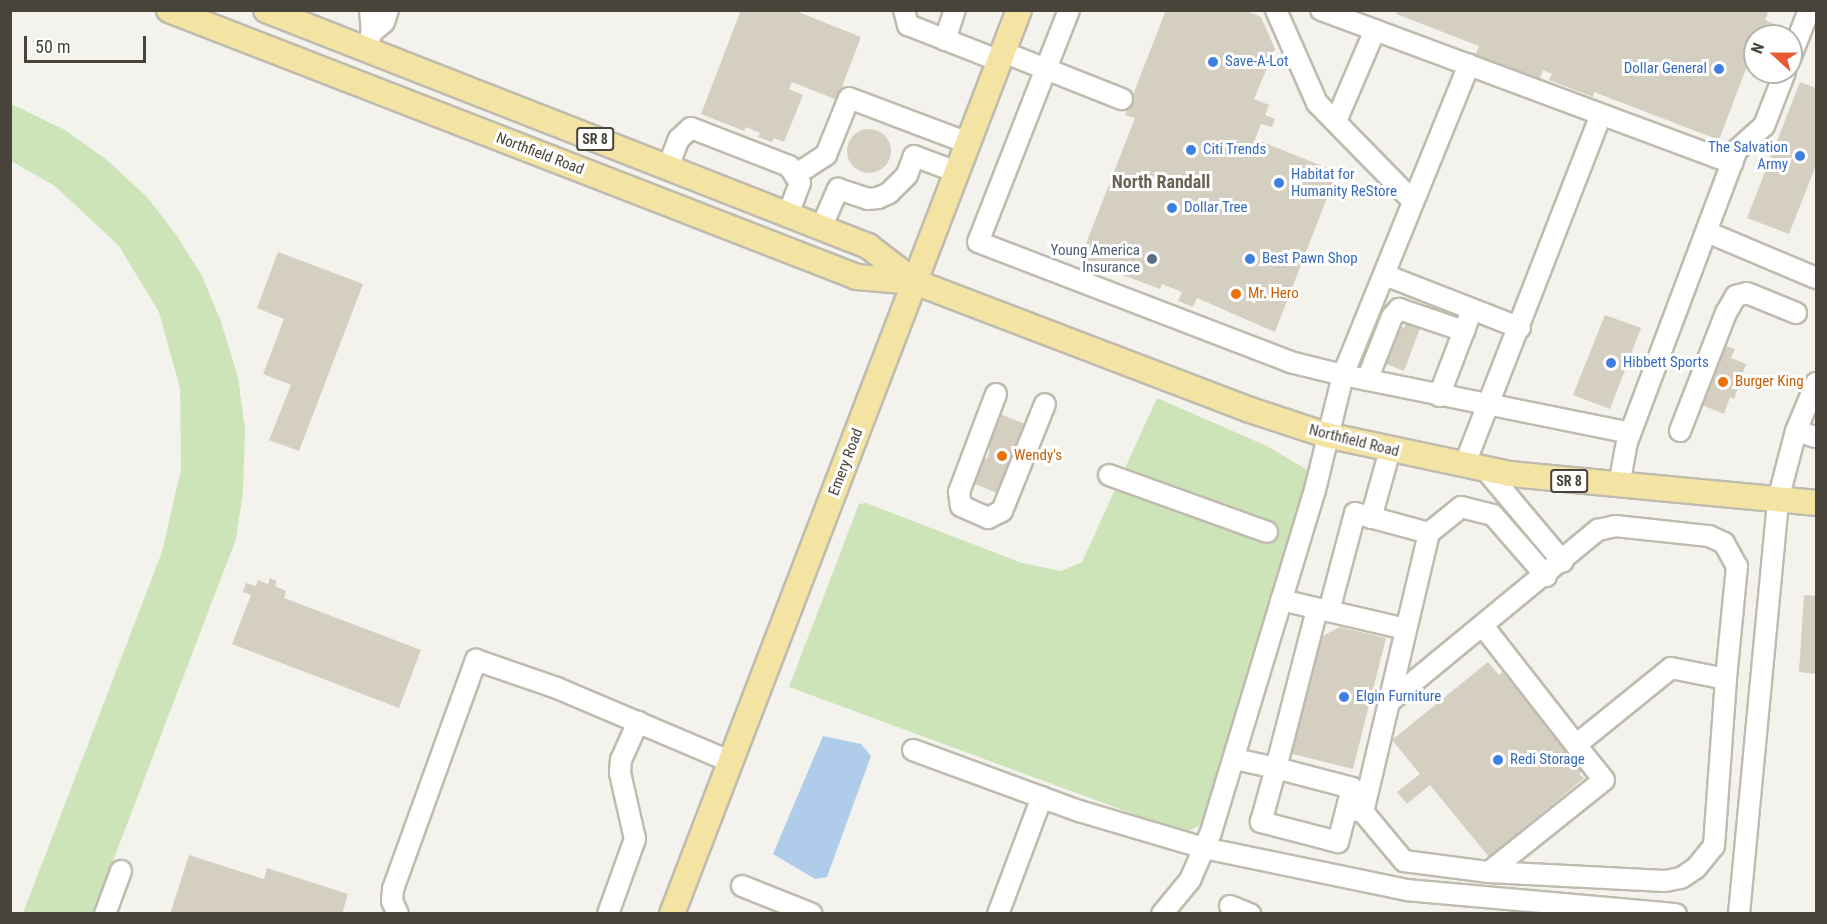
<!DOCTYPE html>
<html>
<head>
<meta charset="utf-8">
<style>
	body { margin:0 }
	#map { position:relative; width:1827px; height:924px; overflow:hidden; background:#f4f2ec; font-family:"Roboto Condensed",sans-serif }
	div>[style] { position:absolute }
	.green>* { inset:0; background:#cde4b9 }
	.water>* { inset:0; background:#afcdea }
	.building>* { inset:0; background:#d5cfc2 }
	.round { border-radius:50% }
	.roads { filter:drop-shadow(2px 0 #bfbbaf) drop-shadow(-2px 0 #bfbbaf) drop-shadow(0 2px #bfbbaf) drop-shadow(0 -2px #bfbbaf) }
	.minor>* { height:20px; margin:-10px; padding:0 10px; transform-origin:10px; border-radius:10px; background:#fff }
	.major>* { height:24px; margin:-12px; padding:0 12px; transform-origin:12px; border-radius:12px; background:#f4e4a4 }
	.dots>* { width:16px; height:16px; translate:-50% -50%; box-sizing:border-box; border:3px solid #fff; border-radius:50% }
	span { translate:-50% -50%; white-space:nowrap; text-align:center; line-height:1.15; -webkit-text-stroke:6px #fff; paint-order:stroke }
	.shield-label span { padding:2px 4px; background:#fff; border:2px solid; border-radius:4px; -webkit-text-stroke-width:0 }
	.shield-label { font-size:14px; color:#48443a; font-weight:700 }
	.shop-label { font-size:15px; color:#366cbe }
	.left { translate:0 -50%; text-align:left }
	.right { translate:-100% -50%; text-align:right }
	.street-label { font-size:15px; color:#48443a }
	.service-label { font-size:15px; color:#4e5e75 }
	.food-label { font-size:15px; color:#c56008 }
	.quarter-label { font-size:18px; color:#6a6252; font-weight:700 }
	.frame { position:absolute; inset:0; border:12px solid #48443a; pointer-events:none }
	.north { position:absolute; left:1743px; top:24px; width:60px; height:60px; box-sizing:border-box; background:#fff; border:2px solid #b6b4b0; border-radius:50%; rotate:291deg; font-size:16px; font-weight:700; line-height:24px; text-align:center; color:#48443a }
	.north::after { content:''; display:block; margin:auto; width:21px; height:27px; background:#e55c32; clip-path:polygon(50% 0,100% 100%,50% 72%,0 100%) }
	.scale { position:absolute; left:24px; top:36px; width:122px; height:27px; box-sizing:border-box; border:3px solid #48443a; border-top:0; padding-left:8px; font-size:18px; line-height:21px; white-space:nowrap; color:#48443a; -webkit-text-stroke:4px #fff; paint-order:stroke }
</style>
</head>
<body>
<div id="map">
	<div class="green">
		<div style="clip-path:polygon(11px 104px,65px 130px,107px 160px,148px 198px,177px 236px,202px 276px,221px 322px,238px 377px,245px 429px,243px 492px,236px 539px,93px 913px,23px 913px,162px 552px,181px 469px,180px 388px,159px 312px,119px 246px,55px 186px,11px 161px)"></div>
		<div style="clip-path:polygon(1157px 398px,1267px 446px,1309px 471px,1211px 813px,1202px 824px,1189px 831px,1166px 826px,789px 687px,859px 504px,866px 503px,1022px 563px,1061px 571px,1082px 562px)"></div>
	</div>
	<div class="water">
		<div style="clip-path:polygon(823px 736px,861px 744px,871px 756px,827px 877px,815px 879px,773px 854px)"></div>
	</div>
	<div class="building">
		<div style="clip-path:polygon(741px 10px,793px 10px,861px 37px,837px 100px,792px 82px,789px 89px,803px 95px,784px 142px,774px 138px,772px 142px,758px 137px,760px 133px,746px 127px,744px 131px,701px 114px)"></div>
		<div style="clip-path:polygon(1166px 10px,1244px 10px,1261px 17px,1275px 49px,1254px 99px,1269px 105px,1265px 115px,1275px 119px,1272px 127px,1261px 124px,1255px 139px,1337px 172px,1275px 332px,1197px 298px,1193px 307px,1178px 301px,1182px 292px,1162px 284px,1160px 289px,1080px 259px,1135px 118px,1125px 115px)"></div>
		<div style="clip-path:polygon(1398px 10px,1763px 10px,1768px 13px,1765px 20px,1783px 28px,1781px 36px,1755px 36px,1755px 45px,1719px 140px,1594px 92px,1593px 97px,1549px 80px,1552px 74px,1543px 70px,1539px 81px,1475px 56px,1479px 46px,1396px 14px)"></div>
		<div style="clip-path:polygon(1800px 82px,1816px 88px,1816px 165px,1789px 234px,1747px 218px)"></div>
		<div class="round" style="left:847px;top:129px;width:44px;height:44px"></div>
		<div style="clip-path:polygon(278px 252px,363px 284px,299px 451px,269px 440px,291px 385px,263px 374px,284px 319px,257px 308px)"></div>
		<div style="clip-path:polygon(1605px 315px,1641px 328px,1610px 409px,1573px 395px)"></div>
		<div style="clip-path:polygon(1406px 323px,1420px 328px,1404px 371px,1379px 361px,1394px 324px,1404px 328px)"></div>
		<div style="clip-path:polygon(1723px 345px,1735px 349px,1731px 358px,1746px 364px,1734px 399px,1730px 397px,1724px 414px,1697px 403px)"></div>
		<div style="clip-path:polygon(1000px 414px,1025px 424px,1002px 495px,973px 483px,981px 457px,987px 459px,990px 449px,986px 448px)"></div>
		<div style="clip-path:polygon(270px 578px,277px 581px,275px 586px,286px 591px,284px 598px,421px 650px,399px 708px,232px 644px,251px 595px,243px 592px,246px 583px,256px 586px,258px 580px,268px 584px)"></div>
		<div style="clip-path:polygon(1804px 595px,1816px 596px,1816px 674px,1799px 672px)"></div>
		<div style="clip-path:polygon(1340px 627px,1386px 638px,1353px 769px,1289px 753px,1317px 639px)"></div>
		<div style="clip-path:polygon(1488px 662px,1499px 675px,1502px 672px,1583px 770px,1579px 774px,1584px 778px,1489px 857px,1430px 785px,1407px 804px,1397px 792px,1420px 774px,1392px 740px)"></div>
		<div style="clip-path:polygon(189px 855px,264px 879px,267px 868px,348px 894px,342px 914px,170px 914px)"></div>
	</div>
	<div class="roads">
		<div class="minor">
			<div style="left:370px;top:10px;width:22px;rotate:85deg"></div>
			<div style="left:904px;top:10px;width:16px;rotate:75deg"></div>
			<div style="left:908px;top:25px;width:99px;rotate:21.4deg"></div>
			<div style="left:1069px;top:10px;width:249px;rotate:111.4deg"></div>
			<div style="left:978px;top:242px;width:334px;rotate:21deg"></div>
			<div style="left:1290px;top:362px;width:55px;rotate:13.8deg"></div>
			<div style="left:1343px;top:375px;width:335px;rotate:-67.9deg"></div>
			<div style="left:1276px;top:10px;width:102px;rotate:66.2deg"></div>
			<div style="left:1317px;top:103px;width:137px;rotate:45.6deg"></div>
			<div style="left:1321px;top:10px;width:439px;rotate:20.4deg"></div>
			<div style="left:945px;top:40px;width:32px;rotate:-72deg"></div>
			<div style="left:366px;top:50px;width:19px;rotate:-72deg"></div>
			<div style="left:372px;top:32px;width:16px;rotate:-40deg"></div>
			<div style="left:384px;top:22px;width:13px;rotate:-72deg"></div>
			<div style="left:1003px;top:52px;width:128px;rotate:21.6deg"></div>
			<div style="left:1791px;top:56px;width:49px;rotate:-68.6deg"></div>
			<div style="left:1336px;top:121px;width:99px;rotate:-66.8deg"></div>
			<div style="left:668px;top:167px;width:30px;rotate:-69deg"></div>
			<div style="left:679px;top:139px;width:16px;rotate:-43deg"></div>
			<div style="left:691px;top:128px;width:105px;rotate:21.2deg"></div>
			<div style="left:789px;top:166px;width:20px;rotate:57deg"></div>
			<div style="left:800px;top:183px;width:34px;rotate:111deg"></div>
			<div style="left:795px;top:175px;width:37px;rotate:-33deg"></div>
			<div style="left:826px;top:155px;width:61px;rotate:-68deg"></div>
			<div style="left:849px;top:98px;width:127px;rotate:20.7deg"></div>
			<div style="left:821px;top:228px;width:43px;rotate:-66.4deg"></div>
			<div style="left:838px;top:189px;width:32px;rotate:18deg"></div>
			<div style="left:868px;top:199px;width:10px;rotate:-6deg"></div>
			<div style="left:878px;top:198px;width:12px;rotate:-24deg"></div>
			<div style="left:889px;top:193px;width:25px;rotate:-45deg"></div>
			<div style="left:907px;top:175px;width:20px;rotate:-70deg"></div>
			<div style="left:914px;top:156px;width:46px;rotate:20.4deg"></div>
			<div style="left:1707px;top:232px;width:118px;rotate:22.9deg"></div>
			<div style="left:1385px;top:275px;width:145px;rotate:21.4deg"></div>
			<div style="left:1367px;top:380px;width:68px;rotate:-68.4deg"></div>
			<div style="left:1392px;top:317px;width:11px;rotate:-49deg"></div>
			<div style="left:1399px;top:309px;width:69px;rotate:18.7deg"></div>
			<div style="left:996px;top:394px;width:105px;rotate:110.7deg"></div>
			<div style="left:959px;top:492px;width:14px;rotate:82deg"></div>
			<div style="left:961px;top:506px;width:30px;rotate:24deg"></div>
			<div style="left:988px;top:518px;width:16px;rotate:-27deg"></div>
			<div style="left:1002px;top:511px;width:115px;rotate:-68.1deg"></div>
			<div style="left:1439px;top:396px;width:81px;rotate:-69.1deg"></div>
			<div style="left:1680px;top:431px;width:127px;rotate:-68.7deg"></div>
			<div style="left:1726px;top:313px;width:20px;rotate:-60deg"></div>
			<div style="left:1736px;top:296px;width:11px;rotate:-15deg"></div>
			<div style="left:1747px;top:293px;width:53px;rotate:22.2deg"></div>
			<div style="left:1796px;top:431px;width:21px;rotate:17deg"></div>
			<div style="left:1464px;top:466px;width:377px;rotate:-68.7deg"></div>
			<div style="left:1485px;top:469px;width:121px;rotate:50deg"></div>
			<div style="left:1109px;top:475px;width:168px;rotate:19.8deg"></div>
			<div style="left:1619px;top:485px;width:44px;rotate:-79.5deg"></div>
			<div style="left:1627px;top:442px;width:312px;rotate:-69.4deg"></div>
			<div style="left:1737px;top:150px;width:36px;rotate:-42deg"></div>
			<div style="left:1764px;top:126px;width:58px;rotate:-68.7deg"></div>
			<div style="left:1371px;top:518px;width:71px;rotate:-74.4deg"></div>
			<div style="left:1429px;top:533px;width:41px;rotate:-39.1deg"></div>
			<div style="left:1461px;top:507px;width:33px;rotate:14deg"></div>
			<div style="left:1493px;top:515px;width:81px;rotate:49deg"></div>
			<div style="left:1281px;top:600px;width:128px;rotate:13.1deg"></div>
			<div style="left:1329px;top:611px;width:101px;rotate:-75.1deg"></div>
			<div style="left:1355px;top:513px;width:77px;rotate:15.1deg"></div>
			<div style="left:1429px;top:533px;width:287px;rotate:103.3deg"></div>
			<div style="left:1363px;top:812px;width:16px;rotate:-169deg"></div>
			<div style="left:1389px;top:702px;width:271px;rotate:-39.5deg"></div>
			<div style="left:1598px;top:530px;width:17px;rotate:-13deg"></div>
			<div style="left:1615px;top:526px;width:95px;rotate:6.1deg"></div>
			<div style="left:1709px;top:536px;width:17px;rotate:25deg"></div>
			<div style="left:1724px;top:543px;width:26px;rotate:61deg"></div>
			<div style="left:1737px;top:566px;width:114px;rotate:95.6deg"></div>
			<div style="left:1726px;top:679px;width:56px;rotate:-168.7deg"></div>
			<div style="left:1671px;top:668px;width:122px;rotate:141deg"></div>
			<div style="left:1576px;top:745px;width:151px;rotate:-128deg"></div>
			<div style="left:913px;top:750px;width:177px;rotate:20.2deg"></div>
			<div style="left:1079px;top:811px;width:130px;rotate:16.5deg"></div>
			<div style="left:1204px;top:848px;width:206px;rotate:11.7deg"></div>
			<div style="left:1406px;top:890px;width:271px;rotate:5.1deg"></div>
			<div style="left:1235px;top:759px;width:42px;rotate:12.4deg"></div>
			<div style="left:1276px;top:768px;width:164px;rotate:-75.5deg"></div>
			<div style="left:1276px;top:768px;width:79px;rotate:14.7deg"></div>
			<div style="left:1352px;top:788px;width:56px;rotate:104.5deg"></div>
			<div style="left:1338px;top:842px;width:80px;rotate:-165.4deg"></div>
			<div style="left:1261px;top:822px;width:56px;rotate:-74.5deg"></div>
			<div style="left:1363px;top:812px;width:64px;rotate:50.1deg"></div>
			<div style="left:1404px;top:861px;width:86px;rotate:7.4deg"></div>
			<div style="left:1489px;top:872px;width:147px;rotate:-38.7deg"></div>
			<div style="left:1604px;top:780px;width:45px;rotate:-128.7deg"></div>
			<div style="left:1489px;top:872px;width:176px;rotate:2.9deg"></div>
			<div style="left:1665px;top:881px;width:16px;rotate:-11deg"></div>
			<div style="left:1681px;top:878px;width:18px;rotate:-34deg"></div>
			<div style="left:1696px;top:868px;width:28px;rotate:-51deg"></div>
			<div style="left:1714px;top:846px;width:167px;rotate:-85.9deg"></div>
			<div style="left:742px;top:886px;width:75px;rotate:21.8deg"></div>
			<div style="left:1230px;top:906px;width:22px;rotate:22deg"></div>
			<div style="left:105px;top:914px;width:46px;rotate:-69.6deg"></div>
			<div style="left:398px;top:914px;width:14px;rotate:-115deg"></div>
			<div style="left:392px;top:901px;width:12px;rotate:-85deg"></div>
			<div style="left:393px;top:889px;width:244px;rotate:-70.1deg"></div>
			<div style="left:476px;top:660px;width:86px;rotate:19.1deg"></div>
			<div style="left:557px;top:688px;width:189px;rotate:23deg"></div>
			<div style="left:608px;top:914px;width:80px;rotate:-70.2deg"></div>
			<div style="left:635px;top:839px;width:68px;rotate:-102.8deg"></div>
			<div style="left:620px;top:773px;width:13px;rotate:-86deg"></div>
			<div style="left:621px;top:760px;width:42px;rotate:-65.9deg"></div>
			<div style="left:998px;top:914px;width:125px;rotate:-69.4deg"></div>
			<div style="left:1162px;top:914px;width:44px;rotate:-50.5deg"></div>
			<div style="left:1190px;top:880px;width:52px;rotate:-66.4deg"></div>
			<div style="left:1211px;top:832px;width:357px;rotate:-73.1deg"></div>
			<div style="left:1315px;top:490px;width:118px;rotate:-76.3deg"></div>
			<div style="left:1343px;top:375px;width:293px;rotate:11.4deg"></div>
			<div style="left:1739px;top:914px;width:416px;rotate:-84.6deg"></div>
			<div style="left:1778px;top:500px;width:71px;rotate:-75.4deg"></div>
			<div style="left:1796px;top:431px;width:52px;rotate:-67.4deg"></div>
		</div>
		<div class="major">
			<div style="left:169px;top:10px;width:738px;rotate:21.21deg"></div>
			<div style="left:857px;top:277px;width:58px;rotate:4.9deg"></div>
			<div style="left:915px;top:282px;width:355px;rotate:20.9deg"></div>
			<div style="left:1247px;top:409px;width:83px;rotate:18.2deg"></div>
			<div style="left:1326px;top:435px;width:188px;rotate:12deg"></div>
			<div style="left:1510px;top:474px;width:307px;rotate:5.4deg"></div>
			<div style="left:266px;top:10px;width:647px;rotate:21.41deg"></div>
			<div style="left:868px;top:246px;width:59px;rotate:37.5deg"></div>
			<div style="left:672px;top:914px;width:968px;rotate:-69deg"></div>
		</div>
	</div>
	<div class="dots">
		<div style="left:1213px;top:62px;background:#3f7fe0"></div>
		<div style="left:1719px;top:69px;background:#3f7fe0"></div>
		<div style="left:1191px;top:150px;background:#3f7fe0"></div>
		<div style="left:1800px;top:156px;background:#3f7fe0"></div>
		<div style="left:1279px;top:183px;background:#3f7fe0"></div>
		<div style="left:1172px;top:208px;background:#3f7fe0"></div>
		<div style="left:1152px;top:259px;background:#5c6f8a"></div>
		<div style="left:1250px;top:259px;background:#3f7fe0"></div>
		<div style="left:1236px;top:294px;background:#e8710a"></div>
		<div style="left:1611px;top:363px;background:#3f7fe0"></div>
		<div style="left:1723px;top:382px;background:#e8710a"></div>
		<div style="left:1002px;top:456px;background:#e8710a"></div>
		<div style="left:1344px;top:697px;background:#3f7fe0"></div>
		<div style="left:1498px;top:760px;background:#3f7fe0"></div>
	</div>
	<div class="shield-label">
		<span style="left:595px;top:139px">SR 8</span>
		<span style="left:1569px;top:481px">SR 8</span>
	</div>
	<div class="shop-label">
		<span class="left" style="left:1225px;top:62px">Save-A-Lot</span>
		<span class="right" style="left:1707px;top:69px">Dollar General</span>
		<span class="right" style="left:1788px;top:156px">The Salvation<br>Army</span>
		<span class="left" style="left:1203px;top:150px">Citi Trends</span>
		<span class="left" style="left:1291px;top:183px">Habitat for<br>Humanity ReStore</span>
		<span class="left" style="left:1184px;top:208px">Dollar Tree</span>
		<span class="left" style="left:1262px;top:259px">Best Pawn Shop</span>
		<span class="left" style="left:1623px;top:363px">Hibbett Sports</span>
		<span class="left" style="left:1356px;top:697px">Elgin Furniture</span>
		<span class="left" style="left:1510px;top:760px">Redi Storage</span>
	</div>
	<div class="street-label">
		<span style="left:540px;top:154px;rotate:21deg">Northfield Road</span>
		<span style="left:1354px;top:441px;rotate:14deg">Northfield Road</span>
		<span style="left:846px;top:462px;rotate:-69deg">Emery Road</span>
	</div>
	<div class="service-label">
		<span class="right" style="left:1140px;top:259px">Young America<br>Insurance</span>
	</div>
	<div class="food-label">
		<span class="left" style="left:1248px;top:294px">Mr. Hero</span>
		<span class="left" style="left:1735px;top:382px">Burger King</span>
		<span class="left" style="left:1014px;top:456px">Wendy's</span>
	</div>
	<div class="quarter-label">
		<span style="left:1161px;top:182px">North Randall</span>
	</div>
	<div class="frame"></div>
	<div class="north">N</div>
	<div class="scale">50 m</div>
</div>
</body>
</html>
